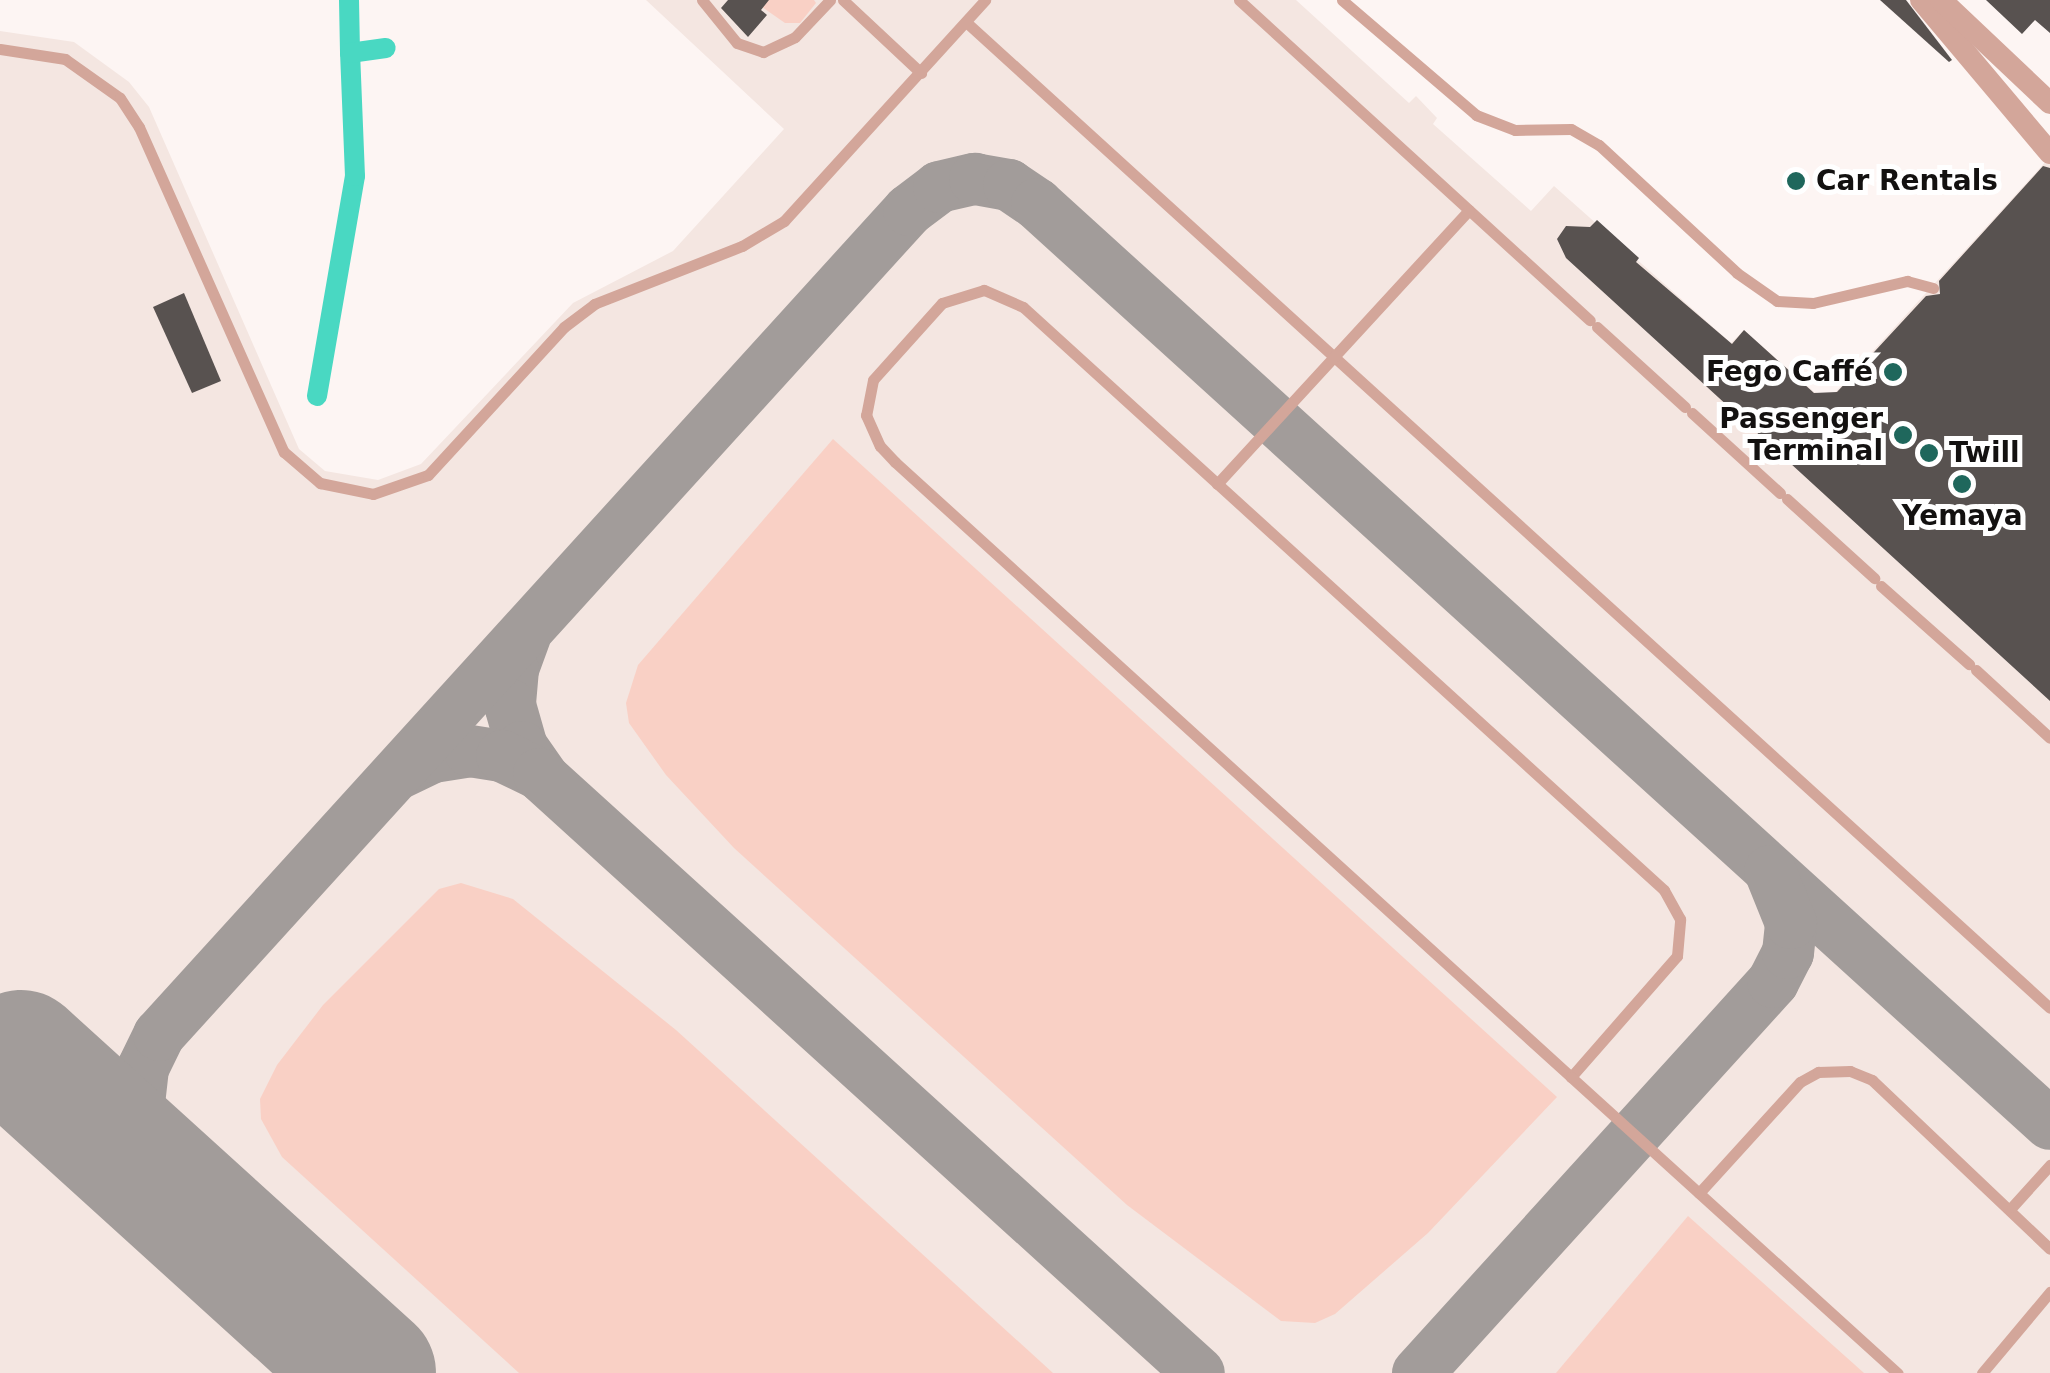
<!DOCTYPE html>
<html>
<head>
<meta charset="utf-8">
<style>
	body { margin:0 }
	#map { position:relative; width:2050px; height:1373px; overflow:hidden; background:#fdf5f3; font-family:"DejaVu Sans",sans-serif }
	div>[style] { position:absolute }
	.built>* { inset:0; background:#f4e6e1 }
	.green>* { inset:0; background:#f9d0c5 }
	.canal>* { height:20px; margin:-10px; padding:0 10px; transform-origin:10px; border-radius:10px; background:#49d8c2 }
	.taxiway>* { height:52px; margin:-26px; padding:0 26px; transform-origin:26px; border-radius:26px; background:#a29c9a }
	.runway>* { height:132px; margin:-66px; padding:0 66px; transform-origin:66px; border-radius:66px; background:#a29c9a }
	.building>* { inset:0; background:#585250 }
	.service>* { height:11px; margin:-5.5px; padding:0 5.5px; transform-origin:5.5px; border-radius:5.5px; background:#d3a69a }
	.minor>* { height:22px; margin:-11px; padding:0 11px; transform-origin:11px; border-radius:11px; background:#d3a69a }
	.dots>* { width:28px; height:28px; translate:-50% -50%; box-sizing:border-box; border:5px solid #fff; border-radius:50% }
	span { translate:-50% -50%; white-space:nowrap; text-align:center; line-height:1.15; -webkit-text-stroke:10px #fff; paint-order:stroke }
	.poi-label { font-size:28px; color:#131110; font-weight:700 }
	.left { translate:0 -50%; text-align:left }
	.right { translate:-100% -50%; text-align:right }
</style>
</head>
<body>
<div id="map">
	<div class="built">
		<div style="clip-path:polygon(646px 0,1296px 0,1409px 103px,1416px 96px,1437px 118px,1433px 124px,1531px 211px,1554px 186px,1731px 343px,1744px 330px,1814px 392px,1831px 397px,2050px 157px,2050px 1373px,0 1373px,0 31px,74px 42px,129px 82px,149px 107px,299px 449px,325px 471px,378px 480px,421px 464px,573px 303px,673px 251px,784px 129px)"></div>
	</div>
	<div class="green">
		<div style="clip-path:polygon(752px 0,814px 0,816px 3px,800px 23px,785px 23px)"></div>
		<div style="clip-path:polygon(833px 439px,1557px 1097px,1428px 1233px,1335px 1314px,1315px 1323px,1281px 1321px,1127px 1205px,734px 848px,666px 775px,629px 723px,626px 703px,638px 665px)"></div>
		<div style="clip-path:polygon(461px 883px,513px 899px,676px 1030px,1053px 1373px,519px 1373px,282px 1157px,261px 1119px,260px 1099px,277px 1065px,323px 1005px,439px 889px)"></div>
		<div style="clip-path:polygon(1688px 1216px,1864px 1373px,1556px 1373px)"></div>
	</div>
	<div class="canal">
		<div style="left:349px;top:0;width:53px;rotate:88.9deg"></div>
		<div style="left:317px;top:396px;width:223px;rotate:-80.2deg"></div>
		<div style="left:355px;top:176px;width:123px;rotate:-92.3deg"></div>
		<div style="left:350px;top:53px;width:36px;rotate:-8deg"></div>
	</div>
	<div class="taxiway">
		<div style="left:525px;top:636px;width:35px;rotate:110deg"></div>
		<div style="left:513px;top:669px;width:36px;rotate:95deg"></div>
		<div style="left:510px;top:705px;width:44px;rotate:74.1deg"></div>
		<div style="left:522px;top:747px;width:38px;rotate:55deg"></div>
		<div style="left:400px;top:773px;width:37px;rotate:-26deg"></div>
		<div style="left:433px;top:757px;width:37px;rotate:-9deg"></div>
		<div style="left:470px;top:751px;width:32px;rotate:9deg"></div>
		<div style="left:502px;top:756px;width:41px;rotate:25.9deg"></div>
		<div style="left:539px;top:774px;width:891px;rotate:42.23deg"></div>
		<div style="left:174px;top:1196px;width:54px;rotate:-123.7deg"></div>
		<div style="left:144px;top:1151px;width:31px;rotate:-103deg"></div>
		<div style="left:137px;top:1121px;width:53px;rotate:-83.5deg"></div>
		<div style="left:143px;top:1068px;width:37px;rotate:-64deg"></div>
		<div style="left:159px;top:1035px;width:1115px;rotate:-47.73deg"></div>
		<div style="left:909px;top:210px;width:38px;rotate:-37deg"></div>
		<div style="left:939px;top:187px;width:37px;rotate:-13deg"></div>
		<div style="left:975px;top:179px;width:35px;rotate:10deg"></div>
		<div style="left:1009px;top:185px;width:34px;rotate:34deg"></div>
		<div style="left:1037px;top:204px;width:1368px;rotate:42.25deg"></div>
		<div style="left:1418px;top:1373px;width:528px;rotate:-47.76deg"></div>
		<div style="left:1773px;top:982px;width:33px;rotate:-63deg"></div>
		<div style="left:1788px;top:953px;width:30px;rotate:-84deg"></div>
		<div style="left:1791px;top:923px;width:56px;rotate:-112deg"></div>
	</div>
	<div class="runway">
		<div style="left:21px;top:1056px;width:471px;rotate:42.2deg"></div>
	</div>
	<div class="building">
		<div style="clip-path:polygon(728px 0,769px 0,761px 10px,767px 15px,748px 37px,721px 8px)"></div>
		<div style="clip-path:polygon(1880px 0,1906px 0,1952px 60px,1949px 62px)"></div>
		<div style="clip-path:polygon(1986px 0,2050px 0,2050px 33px,2035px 20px,2022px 34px)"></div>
		<div style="clip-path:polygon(2043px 166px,2050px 168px,2050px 701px,1566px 258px,1557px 239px,1566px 226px,1590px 227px,1597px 220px,1639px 258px,1636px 262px,1732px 344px,1744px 330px,1814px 393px,1837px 392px,1926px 296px,1940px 294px,1939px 281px)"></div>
		<div style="clip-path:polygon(184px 293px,221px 381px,192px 393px,153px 307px)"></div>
	</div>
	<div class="service">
		<div style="left:702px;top:0;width:55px;rotate:50.9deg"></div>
		<div style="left:737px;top:43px;width:28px;rotate:19deg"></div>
		<div style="left:763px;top:52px;width:35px;rotate:-25deg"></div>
		<div style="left:795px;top:37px;width:51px;rotate:-46.6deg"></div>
		<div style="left:843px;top:0;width:107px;rotate:43.1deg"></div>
		<div style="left:1239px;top:0;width:475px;rotate:42.4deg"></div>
		<div style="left:1342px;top:0;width:177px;rotate:40.6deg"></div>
		<div style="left:1476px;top:115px;width:42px;rotate:21deg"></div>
		<div style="left:1515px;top:130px;width:56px;rotate:-1deg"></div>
		<div style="left:1571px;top:129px;width:32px;rotate:30deg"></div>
		<div style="left:1599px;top:145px;width:188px;rotate:42.8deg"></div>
		<div style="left:1737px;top:273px;width:49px;rotate:35deg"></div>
		<div style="left:1777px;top:301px;width:36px;rotate:3deg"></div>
		<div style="left:1813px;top:303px;width:97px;rotate:-13.2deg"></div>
		<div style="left:1907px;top:281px;width:27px;rotate:15deg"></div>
		<div style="left:966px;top:22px;width:1465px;rotate:42.29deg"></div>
		<div style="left:0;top:49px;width:66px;rotate:8.7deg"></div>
		<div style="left:65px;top:59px;width:67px;rotate:35.3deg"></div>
		<div style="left:120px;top:98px;width:35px;rotate:57deg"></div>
		<div style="left:139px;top:127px;width:356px;rotate:66deg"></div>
		<div style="left:284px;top:452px;width:48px;rotate:40.7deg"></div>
		<div style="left:320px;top:483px;width:54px;rotate:11.7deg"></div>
		<div style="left:373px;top:494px;width:58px;rotate:-19.1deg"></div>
		<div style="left:428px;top:475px;width:201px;rotate:-47.4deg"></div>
		<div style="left:564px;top:327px;width:38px;rotate:-37deg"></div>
		<div style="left:594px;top:304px;width:159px;rotate:-21.4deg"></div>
		<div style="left:742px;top:246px;width:49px;rotate:-30.8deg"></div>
		<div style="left:784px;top:221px;width:299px;rotate:-47.7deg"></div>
		<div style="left:1597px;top:327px;width:119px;rotate:42.3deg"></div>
		<div style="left:1692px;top:413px;width:119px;rotate:42.3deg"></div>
		<div style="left:1217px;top:484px;width:372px;rotate:-47.4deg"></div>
		<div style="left:1787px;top:499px;width:118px;rotate:42.2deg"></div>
		<div style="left:1881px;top:586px;width:118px;rotate:41.6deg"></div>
		<div style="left:1976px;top:670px;width:100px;rotate:42.6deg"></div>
		<div style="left:1571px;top:1077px;width:161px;rotate:-48.8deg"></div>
		<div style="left:1677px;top:956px;width:37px;rotate:-85deg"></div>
		<div style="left:1680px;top:919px;width:33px;rotate:-119deg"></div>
		<div style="left:1664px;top:890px;width:866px;rotate:-137.71deg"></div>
		<div style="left:1023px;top:307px;width:43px;rotate:-156.4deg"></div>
		<div style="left:984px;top:290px;width:44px;rotate:162.8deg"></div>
		<div style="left:942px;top:303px;width:103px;rotate:131.9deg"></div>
		<div style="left:873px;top:380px;width:36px;rotate:101deg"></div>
		<div style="left:866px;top:415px;width:34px;rotate:66deg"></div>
		<div style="left:880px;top:446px;width:22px;rotate:47deg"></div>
		<div style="left:895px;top:462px;width:914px;rotate:42.29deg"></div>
		<div style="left:1571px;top:1077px;width:441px;rotate:42.2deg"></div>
		<div style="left:1699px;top:1193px;width:150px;rotate:-47.7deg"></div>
		<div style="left:1800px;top:1082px;width:21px;rotate:-29deg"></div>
		<div style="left:1818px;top:1072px;width:32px;rotate:-2deg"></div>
		<div style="left:1850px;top:1071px;width:24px;rotate:22deg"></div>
		<div style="left:1872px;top:1080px;width:245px;rotate:43.5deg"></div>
		<div style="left:2012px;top:1207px;width:57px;rotate:-47.9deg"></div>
		<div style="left:1982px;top:1373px;width:106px;rotate:-50deg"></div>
	</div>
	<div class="minor">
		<div style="left:1921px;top:0;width:200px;rotate:49.9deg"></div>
		<div style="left:1941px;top:0;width:150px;rotate:43.4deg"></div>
	</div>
	<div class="dots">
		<div style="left:1796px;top:181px;background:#1f675c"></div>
		<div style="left:1893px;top:372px;background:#1f675c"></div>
		<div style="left:1903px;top:435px;background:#1f675c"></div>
		<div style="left:1929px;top:453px;background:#1f675c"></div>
		<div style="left:1962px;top:484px;background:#1f675c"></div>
	</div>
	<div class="poi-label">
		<span class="left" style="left:1816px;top:181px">Car Rentals</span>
		<span class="right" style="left:1873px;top:372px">Fego Caffé</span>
		<span class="right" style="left:1883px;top:435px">Passenger<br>Terminal</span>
		<span class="left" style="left:1949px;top:453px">Twill</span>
		<span style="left:1962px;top:516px">Yemaya</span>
	</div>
</div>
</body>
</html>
